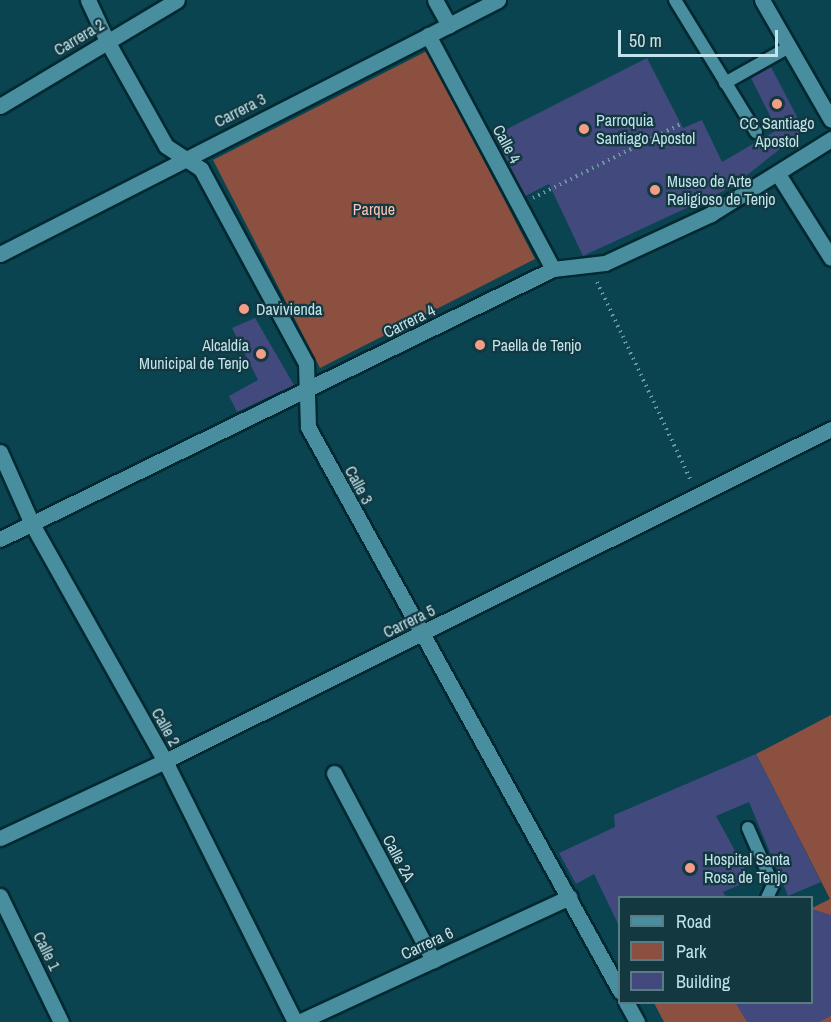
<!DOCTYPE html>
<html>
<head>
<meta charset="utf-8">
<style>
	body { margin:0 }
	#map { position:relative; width:831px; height:1022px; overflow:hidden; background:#094450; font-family:"Archivo Narrow",sans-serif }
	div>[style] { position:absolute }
	.green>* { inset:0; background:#8b5040 }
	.building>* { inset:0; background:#42497d }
	.path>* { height:4px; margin-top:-2px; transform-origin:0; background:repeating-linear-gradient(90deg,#6d9aa4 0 1.5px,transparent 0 6px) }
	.roads { filter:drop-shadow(2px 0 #022931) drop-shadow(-2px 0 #022931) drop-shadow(0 2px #022931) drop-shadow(0 -2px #022931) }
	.lane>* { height:12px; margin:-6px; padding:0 6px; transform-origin:6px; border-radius:6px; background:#498e9f }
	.street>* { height:15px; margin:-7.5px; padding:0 7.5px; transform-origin:7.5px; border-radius:7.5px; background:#498e9f }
	.secondary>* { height:15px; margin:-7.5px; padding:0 7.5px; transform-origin:7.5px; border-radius:7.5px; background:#498e9f }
	.dots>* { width:16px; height:16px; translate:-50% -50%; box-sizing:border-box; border:3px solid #133840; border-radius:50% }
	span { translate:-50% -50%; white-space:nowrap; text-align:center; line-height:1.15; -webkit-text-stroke:4.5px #133840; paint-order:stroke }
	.street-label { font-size:16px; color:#c1e3eb }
	.poi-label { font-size:16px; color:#c1e3eb }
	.left { translate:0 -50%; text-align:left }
	.right { translate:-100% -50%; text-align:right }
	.park-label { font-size:16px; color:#fdc3b4 }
	.legend { position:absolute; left:618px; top:896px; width:195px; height:108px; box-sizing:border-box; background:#133840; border:2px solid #597c84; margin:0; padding:8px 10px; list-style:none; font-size:18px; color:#c1e3eb }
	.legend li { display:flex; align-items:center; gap:12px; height:30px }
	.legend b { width:30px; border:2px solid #597c84 }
	.scale { position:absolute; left:618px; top:30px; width:160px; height:27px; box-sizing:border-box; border:3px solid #c1e3eb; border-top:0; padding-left:8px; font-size:18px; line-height:21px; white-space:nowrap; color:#c1e3eb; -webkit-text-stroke:4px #133840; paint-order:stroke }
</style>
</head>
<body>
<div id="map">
	<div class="green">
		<div style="clip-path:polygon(427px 51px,535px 259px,320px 368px,213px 160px)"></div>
		<div style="clip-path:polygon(831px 715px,831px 1022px,664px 1022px,654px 1003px,812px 1002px,812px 908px,830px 899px,756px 754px)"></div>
	</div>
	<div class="building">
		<div style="clip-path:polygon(647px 58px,683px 128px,702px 120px,722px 162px,777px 130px,751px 78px,771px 67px,804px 130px,732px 187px,583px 256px,549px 184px,525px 196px,493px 136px)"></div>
		<div style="clip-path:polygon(255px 318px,294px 385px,237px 412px,229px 396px,258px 380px,232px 328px)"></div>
		<div style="clip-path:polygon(756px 754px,821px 882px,788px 896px,749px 802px,716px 816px,751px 880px,723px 892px,726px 897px,620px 897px,620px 928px,594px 874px,576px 884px,559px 853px,615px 827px,614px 815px)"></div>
		<div style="clip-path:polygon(812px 909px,831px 915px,831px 1016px,819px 1022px,747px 1022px,735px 1002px,812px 1002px)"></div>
	</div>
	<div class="path">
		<div style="left:533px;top:198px;width:165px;rotate:-26.6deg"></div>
		<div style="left:597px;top:282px;width:220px;rotate:64.7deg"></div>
	</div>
	<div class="roads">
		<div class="lane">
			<div style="left:675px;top:0;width:155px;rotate:58.5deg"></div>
			<div style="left:725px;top:83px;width:73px;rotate:-29.4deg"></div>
			<div style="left:748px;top:828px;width:62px;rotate:66.3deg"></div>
			<div style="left:773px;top:885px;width:14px;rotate:115deg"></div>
		</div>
		<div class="street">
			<div style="left:88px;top:0;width:45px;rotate:65.1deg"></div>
			<div style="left:435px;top:0;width:29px;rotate:61deg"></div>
			<div style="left:762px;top:0;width:138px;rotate:60.1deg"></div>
			<div style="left:428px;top:35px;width:265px;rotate:61.9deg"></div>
			<div style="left:778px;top:174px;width:99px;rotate:57.8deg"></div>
			<div style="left:0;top:254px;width:559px;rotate:-27.02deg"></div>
			<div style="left:0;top:452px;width:79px;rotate:66deg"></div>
			<div style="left:32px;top:524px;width:272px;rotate:60.7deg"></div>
			<div style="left:165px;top:761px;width:292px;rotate:63.5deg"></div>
			<div style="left:334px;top:773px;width:212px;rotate:62.1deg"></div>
			<div style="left:0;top:838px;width:182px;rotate:-25deg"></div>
			<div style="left:165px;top:761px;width:744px;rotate:-26.5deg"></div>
			<div style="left:0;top:896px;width:140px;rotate:64.2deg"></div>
			<div style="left:299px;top:1022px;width:298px;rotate:-24.8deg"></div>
		</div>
		<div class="secondary">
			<div style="left:107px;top:41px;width:120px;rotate:60.7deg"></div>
			<div style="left:166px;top:146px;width:42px;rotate:33.3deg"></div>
			<div style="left:201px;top:169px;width:221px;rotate:61.6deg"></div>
			<div style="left:306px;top:363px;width:64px;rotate:88.2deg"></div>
			<div style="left:308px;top:427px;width:645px;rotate:61.05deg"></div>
			<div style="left:0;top:106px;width:206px;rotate:-30.9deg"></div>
			<div style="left:0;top:539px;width:615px;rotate:-26.02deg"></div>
			<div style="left:553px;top:269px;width:52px;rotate:-6.6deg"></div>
			<div style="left:605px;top:263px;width:117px;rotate:-24.8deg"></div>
			<div style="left:711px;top:214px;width:142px;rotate:-32deg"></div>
			<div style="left:626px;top:1002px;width:23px;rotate:61deg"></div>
		</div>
	</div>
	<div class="dots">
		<div style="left:777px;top:104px;background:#f49e87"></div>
		<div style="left:584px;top:129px;background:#f49e87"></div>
		<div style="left:655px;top:190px;background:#f49e87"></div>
		<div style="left:244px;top:309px;background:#f49e87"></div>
		<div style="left:480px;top:345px;background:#f49e87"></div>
		<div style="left:261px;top:354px;background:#f49e87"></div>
		<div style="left:690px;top:868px;background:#f49e87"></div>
	</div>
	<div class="street-label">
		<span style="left:79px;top:37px;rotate:-31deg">Carrera 2</span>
		<span style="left:240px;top:110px;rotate:-27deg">Carrera 3</span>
		<span style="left:507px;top:144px;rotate:62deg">Calle 4</span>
		<span style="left:409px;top:321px;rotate:-26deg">Carrera 4</span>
		<span style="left:359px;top:485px;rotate:62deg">Calle 3</span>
		<span style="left:409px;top:621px;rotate:-26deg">Carrera 5</span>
		<span style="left:166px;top:727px;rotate:61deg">Calle 2</span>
		<span style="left:399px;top:858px;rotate:62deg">Calle 2A</span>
		<span style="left:427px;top:943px;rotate:-25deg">Carrera 6</span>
		<span style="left:47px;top:951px;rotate:64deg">Calle 1</span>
	</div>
	<div class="poi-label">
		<span class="left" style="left:596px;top:129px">Parroquia<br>Santiago Apostol</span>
		<span style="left:777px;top:132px">CC Santiago<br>Apostol</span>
		<span class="left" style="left:667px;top:190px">Museo de Arte<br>Religioso de Tenjo</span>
		<span class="left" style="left:256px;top:309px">Davivienda</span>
		<span class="right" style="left:249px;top:354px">Alcaldía<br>Municipal de Tenjo</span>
		<span class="left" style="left:492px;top:345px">Paella de Tenjo</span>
		<span class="left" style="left:704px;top:868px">Hospital Santa<br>Rosa de Tenjo</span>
	</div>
	<div class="park-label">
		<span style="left:374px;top:209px">Parque</span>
	</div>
	<ul class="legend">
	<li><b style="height:8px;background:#498e9f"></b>Road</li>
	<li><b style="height:16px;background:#8b5040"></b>Park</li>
	<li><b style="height:16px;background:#42497d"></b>Building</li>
	</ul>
	<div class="scale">50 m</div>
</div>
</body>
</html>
